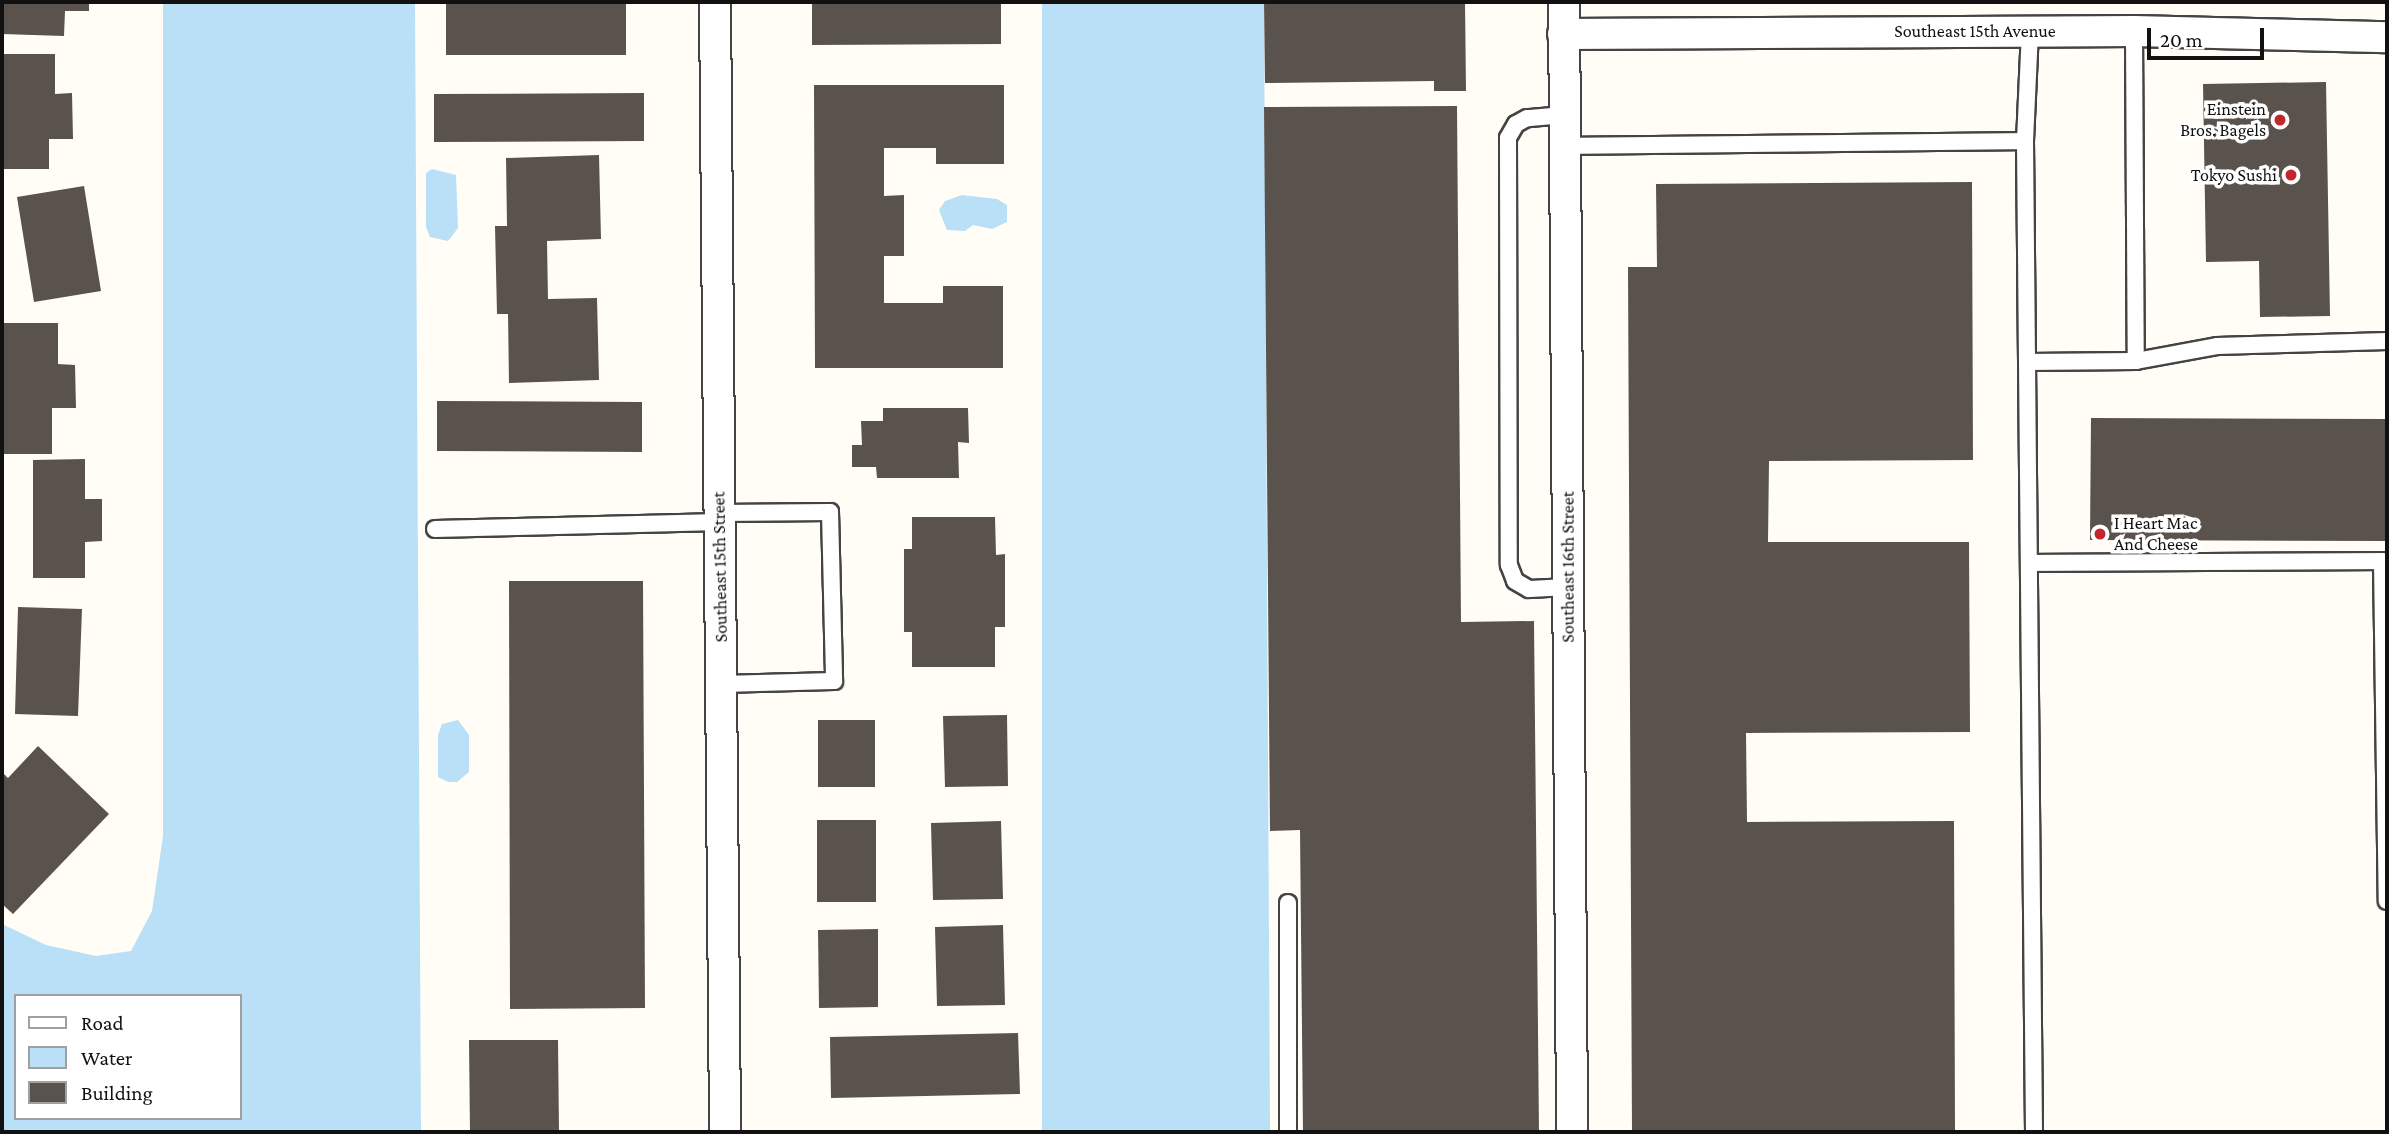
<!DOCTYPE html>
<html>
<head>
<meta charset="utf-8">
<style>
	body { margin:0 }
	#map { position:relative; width:2389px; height:1134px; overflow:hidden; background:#fffdf5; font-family:"Crimson Pro",serif }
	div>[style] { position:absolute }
	.water>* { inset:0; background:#b9e0f7 }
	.building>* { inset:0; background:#5a524d }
	.roads { filter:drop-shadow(2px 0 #444) drop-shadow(-2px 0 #444) drop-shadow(0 2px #444) drop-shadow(0 -2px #444) }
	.lane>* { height:16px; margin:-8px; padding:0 8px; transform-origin:8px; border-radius:8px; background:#fff }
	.street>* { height:30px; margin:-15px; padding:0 15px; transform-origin:15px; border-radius:15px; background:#fff }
	.dots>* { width:19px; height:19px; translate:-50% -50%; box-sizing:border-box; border:4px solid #fff; border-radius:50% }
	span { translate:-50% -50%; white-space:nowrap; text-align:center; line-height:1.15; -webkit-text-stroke:7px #fff; paint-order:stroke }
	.street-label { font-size:18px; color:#111 }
	.poi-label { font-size:18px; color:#111 }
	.right { translate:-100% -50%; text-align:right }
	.left { translate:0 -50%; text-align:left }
	.frame { position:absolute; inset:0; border:4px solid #111; pointer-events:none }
	.legend { position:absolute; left:14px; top:994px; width:228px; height:126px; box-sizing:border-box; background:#fff; border:2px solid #a0a0a0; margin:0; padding:9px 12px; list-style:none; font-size:21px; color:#111 }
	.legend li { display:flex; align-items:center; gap:14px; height:35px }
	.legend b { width:35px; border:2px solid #a0a0a0 }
	.scale { position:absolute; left:2147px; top:28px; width:117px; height:32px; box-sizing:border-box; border:4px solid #111; border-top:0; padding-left:9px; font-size:21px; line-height:24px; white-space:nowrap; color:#111; -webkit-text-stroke:5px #fff; paint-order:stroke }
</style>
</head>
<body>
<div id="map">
	<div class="water">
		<div style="clip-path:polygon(evenodd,163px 2px,415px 2px,421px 1132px,2px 1132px,2px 924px,46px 945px,96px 956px,131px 951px,152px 911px,163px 836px,163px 2px,16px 996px,240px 996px,240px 1118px,16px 1118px,16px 996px)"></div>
		<div style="clip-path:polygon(1042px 2px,1264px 2px,1270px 1132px,1042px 1132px)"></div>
		<div style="clip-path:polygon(432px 169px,456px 175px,458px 228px,448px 241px,430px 237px,426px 227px,426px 173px)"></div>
		<div style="clip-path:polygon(962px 195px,997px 199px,1007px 205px,1007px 222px,992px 229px,973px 225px,965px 231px,947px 230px,939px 210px,945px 201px)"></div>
		<div style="clip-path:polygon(458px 720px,469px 735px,469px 772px,457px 782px,448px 782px,438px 777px,438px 735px,442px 724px)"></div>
	</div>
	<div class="building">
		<div style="clip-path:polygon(2px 2px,89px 2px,89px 11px,65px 11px,64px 36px,2px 34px)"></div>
		<div style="clip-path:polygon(446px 2px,626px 2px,626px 55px,446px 55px)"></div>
		<div style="clip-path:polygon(812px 2px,1001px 2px,1001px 44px,812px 45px)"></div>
		<div style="clip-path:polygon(1264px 2px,1465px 2px,1466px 91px,1434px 91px,1434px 81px,1265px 83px)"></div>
		<div style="clip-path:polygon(2px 54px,55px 54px,55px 94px,72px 93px,73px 139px,49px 139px,49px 169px,2px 169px)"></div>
		<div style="clip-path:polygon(2326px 82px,2330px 316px,2260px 317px,2259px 261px,2206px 262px,2203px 84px)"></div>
		<div style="clip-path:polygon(814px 85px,1004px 85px,1004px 164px,936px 164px,936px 148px,884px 148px,884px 196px,904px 195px,904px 256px,884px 256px,884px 303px,943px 303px,943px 286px,1003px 286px,1003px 368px,815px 368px)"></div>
		<div style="clip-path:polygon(644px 93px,644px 141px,434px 142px,434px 94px)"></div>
		<div style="clip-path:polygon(1457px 106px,1461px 622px,1534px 621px,1539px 1132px,1303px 1132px,1300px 830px,1270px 831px,1264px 107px)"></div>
		<div style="clip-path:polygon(599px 155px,601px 239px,547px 241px,548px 299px,597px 298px,599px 380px,509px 383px,508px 314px,497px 314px,495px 226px,507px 226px,506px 158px)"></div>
		<div style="clip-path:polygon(1972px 182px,1973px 460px,1769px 461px,1768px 542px,1969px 542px,1970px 732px,1746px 733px,1747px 822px,1954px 821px,1955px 1132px,1632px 1132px,1628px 267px,1657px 267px,1656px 184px)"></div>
		<div style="clip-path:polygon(84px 186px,101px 291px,34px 302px,17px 197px)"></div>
		<div style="clip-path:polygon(2px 323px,58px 323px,58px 364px,75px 365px,76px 408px,52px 408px,52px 454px,2px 454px)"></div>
		<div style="clip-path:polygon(437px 401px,642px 402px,642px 452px,437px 451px)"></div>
		<div style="clip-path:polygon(883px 408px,968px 408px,969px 443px,958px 442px,959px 478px,877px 478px,876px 467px,852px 467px,852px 445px,862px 445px,861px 421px,883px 421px)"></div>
		<div style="clip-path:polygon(2091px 418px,2387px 419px,2387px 541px,2090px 540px)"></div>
		<div style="clip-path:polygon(85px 459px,85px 499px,102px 499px,102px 541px,85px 542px,85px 578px,33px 578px,33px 460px)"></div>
		<div style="clip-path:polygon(912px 517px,995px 517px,996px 555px,1005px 554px,1005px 627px,995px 627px,995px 667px,912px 667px,912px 632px,904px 632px,904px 549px,912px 549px)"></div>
		<div style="clip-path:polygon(509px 581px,643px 581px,645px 1008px,510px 1009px)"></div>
		<div style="clip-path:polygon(18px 607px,82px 609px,78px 716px,15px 714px)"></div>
		<div style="clip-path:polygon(1007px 715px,1008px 786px,945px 787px,943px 716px)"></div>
		<div style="clip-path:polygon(818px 720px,875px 720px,875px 787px,818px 787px)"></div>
		<div style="clip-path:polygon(38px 746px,109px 814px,13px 914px,2px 904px,2px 772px,8px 778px)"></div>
		<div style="clip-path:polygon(817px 820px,876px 820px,876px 902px,817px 902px)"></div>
		<div style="clip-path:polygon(1001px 821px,1003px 899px,933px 900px,931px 823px)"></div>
		<div style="clip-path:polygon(1003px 925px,1005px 1005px,937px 1006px,935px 927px)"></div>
		<div style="clip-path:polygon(878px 929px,878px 1007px,819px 1008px,818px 930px)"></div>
		<div style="clip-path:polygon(1018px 1033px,1020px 1094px,831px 1098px,830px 1037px)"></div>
		<div style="clip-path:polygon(469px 1040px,558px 1040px,559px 1132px,470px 1132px)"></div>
	</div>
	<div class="roads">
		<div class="lane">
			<div style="left:2030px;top:31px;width:110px;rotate:92.6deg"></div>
			<div style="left:2025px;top:141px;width:991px;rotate:89.48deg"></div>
			<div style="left:2134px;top:31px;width:330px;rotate:89.7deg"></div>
			<div style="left:1564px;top:115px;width:37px;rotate:175deg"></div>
			<div style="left:1527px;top:118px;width:13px;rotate:151deg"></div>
			<div style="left:1516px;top:124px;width:16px;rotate:120deg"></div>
			<div style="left:1508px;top:138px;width:427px;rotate:89.9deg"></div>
			<div style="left:1509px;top:565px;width:17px;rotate:69deg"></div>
			<div style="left:1515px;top:581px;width:16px;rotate:30deg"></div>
			<div style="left:1529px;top:589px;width:39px;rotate:-3deg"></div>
			<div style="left:1565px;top:146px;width:460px;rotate:-0.6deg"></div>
			<div style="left:2027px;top:362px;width:109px;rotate:-0.5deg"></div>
			<div style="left:2136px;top:361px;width:82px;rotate:-10.5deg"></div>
			<div style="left:2217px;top:346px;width:170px;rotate:-1.7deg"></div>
			<div style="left:720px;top:513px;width:110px;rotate:-0.5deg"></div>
			<div style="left:830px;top:512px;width:169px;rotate:88.6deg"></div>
			<div style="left:834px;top:681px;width:113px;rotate:178.5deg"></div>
			<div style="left:435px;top:529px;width:285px;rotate:-1.4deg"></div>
			<div style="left:2029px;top:563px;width:353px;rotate:-0.3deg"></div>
			<div style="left:2382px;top:561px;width:340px;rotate:89.2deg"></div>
			<div style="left:1288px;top:1132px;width:229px;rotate:-90deg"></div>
		</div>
		<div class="street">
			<div style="left:715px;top:2px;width:1130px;rotate:89.49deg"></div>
			<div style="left:1564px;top:2px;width:1130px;rotate:89.59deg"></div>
			<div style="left:1563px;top:34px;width:571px;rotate:-0.3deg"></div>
			<div style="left:2134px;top:31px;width:253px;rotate:1.4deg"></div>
		</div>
	</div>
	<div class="dots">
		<div style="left:2280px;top:120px;background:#c4262e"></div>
		<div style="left:2291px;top:175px;background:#c4262e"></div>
		<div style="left:2100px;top:534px;background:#c4262e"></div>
	</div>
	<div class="street-label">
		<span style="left:1975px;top:31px">Southeast 15th Avenue</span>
		<span style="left:720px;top:567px;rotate:-91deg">Southeast 15th Street</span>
		<span style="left:1568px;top:567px;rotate:-90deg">Southeast 16th Street</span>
	</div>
	<div class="poi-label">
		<span class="right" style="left:2266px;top:120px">Einstein<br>Bros. Bagels</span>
		<span class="right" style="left:2277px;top:175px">Tokyo Sushi</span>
		<span class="left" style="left:2114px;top:534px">I Heart Mac<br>And Cheese</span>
	</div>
	<div class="frame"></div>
	<ul class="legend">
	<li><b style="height:9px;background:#fff"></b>Road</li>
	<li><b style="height:19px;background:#b9e0f7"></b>Water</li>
	<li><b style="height:19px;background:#5a524d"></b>Building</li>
	</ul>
	<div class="scale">20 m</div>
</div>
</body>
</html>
